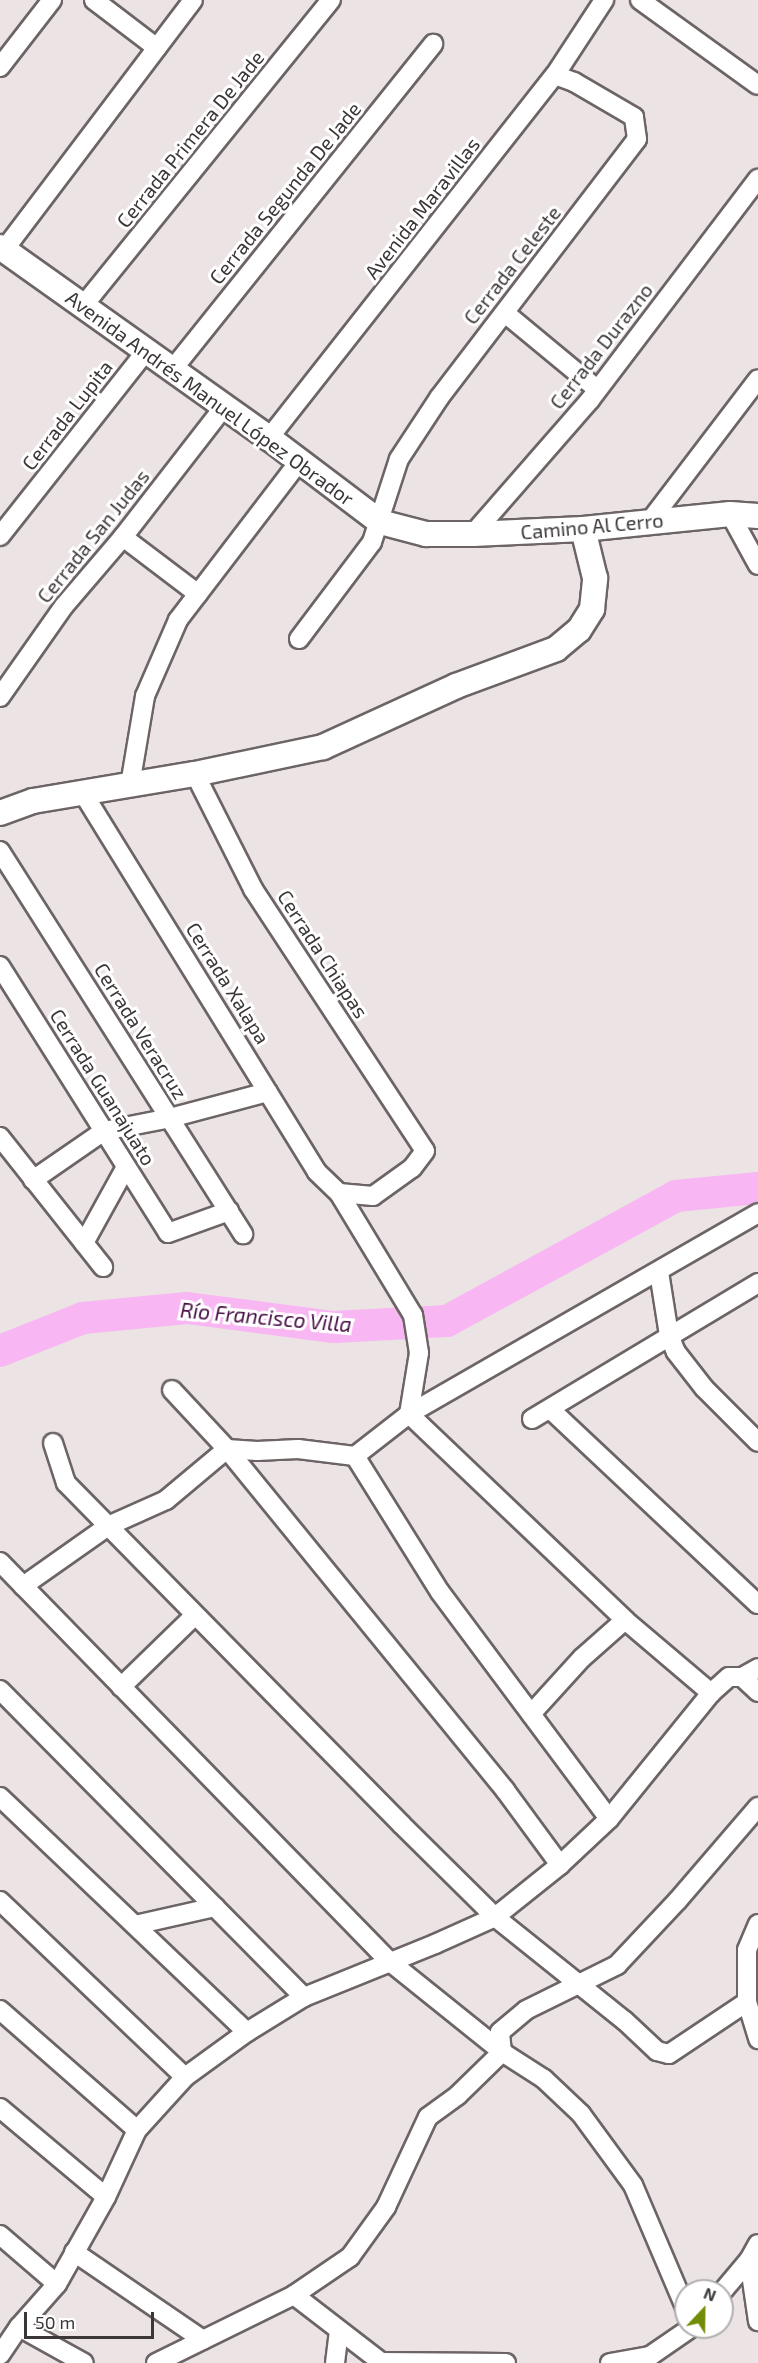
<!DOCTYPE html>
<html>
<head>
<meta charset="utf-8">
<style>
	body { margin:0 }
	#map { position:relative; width:758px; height:2363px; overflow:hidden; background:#ece4e4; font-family:"Exo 2",sans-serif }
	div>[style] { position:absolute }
	.river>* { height:32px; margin:-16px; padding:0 16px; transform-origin:16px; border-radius:16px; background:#f8b6f2 }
	.roads { filter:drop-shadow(2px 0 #6c6465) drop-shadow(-2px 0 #6c6465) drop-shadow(0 2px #6c6465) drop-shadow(0 -2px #6c6465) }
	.minor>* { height:18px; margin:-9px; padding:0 9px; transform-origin:9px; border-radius:9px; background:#fff }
	.secondary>* { height:24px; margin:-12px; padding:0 12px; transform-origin:12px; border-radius:12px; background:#fff }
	span { translate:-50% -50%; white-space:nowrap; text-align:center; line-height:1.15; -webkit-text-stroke:6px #fff; paint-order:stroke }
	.street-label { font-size:20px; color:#3b3737 }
	.water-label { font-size:21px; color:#460c44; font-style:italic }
	.north { position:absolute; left:674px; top:2279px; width:60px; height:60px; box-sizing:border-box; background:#fff; border:2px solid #b1afaf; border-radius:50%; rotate:22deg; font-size:16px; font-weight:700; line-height:24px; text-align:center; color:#3b3737 }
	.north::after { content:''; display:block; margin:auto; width:21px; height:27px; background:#718c07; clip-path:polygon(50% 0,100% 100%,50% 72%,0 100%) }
	.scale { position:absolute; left:24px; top:2312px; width:130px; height:27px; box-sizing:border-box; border:3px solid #3b3737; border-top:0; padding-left:8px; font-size:18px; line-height:21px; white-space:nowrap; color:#3b3737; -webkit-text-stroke:4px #fff; paint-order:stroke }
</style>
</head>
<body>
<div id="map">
	<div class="river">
		<div style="left:0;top:1351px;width:89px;rotate:-21.7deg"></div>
		<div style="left:83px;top:1318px;width:104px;rotate:-5.5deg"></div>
		<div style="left:187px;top:1308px;width:148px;rotate:7.4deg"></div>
		<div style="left:334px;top:1327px;width:113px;rotate:-3deg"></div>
		<div style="left:447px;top:1321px;width:261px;rotate:-28.6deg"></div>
		<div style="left:676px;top:1196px;width:82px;rotate:-5.6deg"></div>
	</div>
	<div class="roads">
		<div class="minor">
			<div style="left:94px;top:0;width:79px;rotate:37.3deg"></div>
			<div style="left:640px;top:0;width:145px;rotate:35.8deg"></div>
			<div style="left:0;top:67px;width:85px;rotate:-52.2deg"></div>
			<div style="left:4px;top:250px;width:313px;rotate:-52.9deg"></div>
			<div style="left:83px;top:306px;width:394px;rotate:-51deg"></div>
			<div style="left:505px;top:313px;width:119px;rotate:39.6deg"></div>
			<div style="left:172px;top:370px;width:418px;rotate:-51.3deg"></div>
			<div style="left:269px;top:438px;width:462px;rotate:-51.8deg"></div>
			<div style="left:555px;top:75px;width:90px;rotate:-56.8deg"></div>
			<div style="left:730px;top:514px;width:58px;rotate:61.2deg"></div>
			<div style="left:650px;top:521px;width:178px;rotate:-52.7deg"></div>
			<div style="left:473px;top:534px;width:178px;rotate:-48.9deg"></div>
			<div style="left:590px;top:400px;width:278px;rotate:-52.8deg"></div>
			<div style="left:0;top:536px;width:236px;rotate:-51.7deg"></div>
			<div style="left:123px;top:537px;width:94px;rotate:37.2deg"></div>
			<div style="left:299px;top:639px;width:121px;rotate:-53deg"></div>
			<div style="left:372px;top:542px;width:87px;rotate:-72deg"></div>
			<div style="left:399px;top:459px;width:73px;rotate:-56.7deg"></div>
			<div style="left:439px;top:398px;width:326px;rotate:-52.6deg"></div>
			<div style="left:637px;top:139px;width:22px;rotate:-98deg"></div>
			<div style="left:634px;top:117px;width:69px;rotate:-149.7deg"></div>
			<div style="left:574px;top:82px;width:20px;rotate:-160deg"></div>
			<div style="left:0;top:697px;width:111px;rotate:-54.9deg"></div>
			<div style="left:64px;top:606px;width:91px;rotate:-49.5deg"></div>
			<div style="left:123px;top:537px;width:165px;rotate:-52.2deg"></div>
			<div style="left:195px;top:774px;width:129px;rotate:63.2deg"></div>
			<div style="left:253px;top:889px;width:313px;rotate:56.7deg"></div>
			<div style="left:425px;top:1151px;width:21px;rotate:127deg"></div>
			<div style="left:412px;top:1168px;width:48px;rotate:144.3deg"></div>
			<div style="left:373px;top:1196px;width:34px;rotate:-175deg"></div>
			<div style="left:130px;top:785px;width:90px;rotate:-80.4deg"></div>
			<div style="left:145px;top:696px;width:83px;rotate:-66.5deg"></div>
			<div style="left:178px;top:620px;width:199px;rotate:-52.6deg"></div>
			<div style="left:83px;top:793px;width:445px;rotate:58.3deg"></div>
			<div style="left:317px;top:1172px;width:30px;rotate:44deg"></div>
			<div style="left:339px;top:1193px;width:143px;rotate:58.8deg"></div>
			<div style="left:413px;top:1315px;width:38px;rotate:81deg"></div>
			<div style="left:419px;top:1353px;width:62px;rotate:99.3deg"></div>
			<div style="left:409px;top:1414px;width:298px;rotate:43.6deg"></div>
			<div style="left:625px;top:1620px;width:113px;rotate:40.3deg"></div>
			<div style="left:0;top:851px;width:454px;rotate:57.6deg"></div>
			<div style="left:0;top:966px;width:315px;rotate:57.8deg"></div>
			<div style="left:168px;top:1233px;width:65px;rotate:-19.8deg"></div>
			<div style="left:0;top:1137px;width:166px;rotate:51.6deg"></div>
			<div style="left:33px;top:1180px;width:86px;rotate:-34.6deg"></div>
			<div style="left:104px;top:1131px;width:67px;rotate:-11.1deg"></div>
			<div style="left:170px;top:1118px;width:101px;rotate:-14.9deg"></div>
			<div style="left:84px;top:1243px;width:87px;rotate:-61.1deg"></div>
			<div style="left:659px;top:1272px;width:64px;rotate:81deg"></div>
			<div style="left:669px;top:1335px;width:18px;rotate:68deg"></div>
			<div style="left:676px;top:1352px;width:46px;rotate:52.1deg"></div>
			<div style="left:704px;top:1388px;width:76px;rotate:45deg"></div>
			<div style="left:172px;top:1390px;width:81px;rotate:47deg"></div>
			<div style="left:227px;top:1449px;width:440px;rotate:50.8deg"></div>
			<div style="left:505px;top:1790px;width:93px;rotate:53.7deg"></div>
			<div style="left:550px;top:1409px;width:285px;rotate:43.2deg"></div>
			<div style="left:532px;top:1419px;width:264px;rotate:-31deg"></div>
			<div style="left:53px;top:1443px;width:42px;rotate:72deg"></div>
			<div style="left:66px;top:1483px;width:479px;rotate:45.5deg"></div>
			<div style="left:402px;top:1825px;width:131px;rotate:44.7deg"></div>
			<div style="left:495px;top:1917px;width:166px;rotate:38.7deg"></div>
			<div style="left:625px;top:2021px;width:44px;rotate:43.2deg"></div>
			<div style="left:657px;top:2051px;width:12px;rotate:14deg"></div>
			<div style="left:669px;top:2054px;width:94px;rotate:-33.7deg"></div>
			<div style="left:355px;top:1456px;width:160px;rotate:58deg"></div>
			<div style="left:440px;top:1592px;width:283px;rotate:53.3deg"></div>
			<div style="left:0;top:1562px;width:557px;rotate:45.73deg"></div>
			<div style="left:389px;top:1961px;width:145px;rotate:38.8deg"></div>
			<div style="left:502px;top:2052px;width:50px;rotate:32.7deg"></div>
			<div style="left:544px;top:2079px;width:51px;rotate:43.4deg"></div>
			<div style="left:581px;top:2114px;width:88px;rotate:53.8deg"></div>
			<div style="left:633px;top:2185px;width:135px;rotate:66.9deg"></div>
			<div style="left:23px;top:1586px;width:104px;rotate:-35.2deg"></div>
			<div style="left:108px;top:1526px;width:64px;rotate:-24.1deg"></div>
			<div style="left:166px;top:1500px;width:80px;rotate:-39.9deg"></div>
			<div style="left:227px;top:1449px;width:30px;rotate:4deg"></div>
			<div style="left:257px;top:1451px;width:41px;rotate:-2.8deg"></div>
			<div style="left:298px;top:1449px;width:57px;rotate:7deg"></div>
			<div style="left:355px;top:1456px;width:68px;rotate:-37.9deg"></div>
			<div style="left:409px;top:1414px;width:403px;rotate:-29.9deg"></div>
			<div style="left:742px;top:1677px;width:22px;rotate:43deg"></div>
			<div style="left:121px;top:1687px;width:103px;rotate:-44.2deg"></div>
			<div style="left:0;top:1690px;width:432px;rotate:45.3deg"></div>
			<div style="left:531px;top:1714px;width:76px;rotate:-47.7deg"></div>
			<div style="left:582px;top:1658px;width:57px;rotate:-41.5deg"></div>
			<div style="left:0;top:1797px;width:341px;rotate:43.6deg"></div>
			<div style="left:0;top:1901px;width:255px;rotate:43.6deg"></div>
			<div style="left:758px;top:1924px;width:28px;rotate:113deg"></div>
			<div style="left:747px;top:1950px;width:52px;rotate:90deg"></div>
			<div style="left:747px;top:2002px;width:39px;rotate:73deg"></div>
			<div style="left:135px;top:1925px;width:82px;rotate:-12.7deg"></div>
			<div style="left:0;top:2010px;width:182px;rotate:41.2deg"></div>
			<div style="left:0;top:2108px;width:138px;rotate:40deg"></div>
			<div style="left:0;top:2235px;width:75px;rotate:40.7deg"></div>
			<div style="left:74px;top:2252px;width:156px;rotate:34.3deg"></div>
			<div style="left:749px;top:2260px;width:62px;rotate:81.6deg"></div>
			<div style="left:722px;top:2292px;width:42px;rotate:-49.8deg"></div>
			<div style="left:749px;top:2260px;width:18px;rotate:-61deg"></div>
			<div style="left:294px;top:2295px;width:110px;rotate:37.6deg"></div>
			<div style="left:381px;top:2362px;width:125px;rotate:0.5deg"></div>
			<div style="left:19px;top:2327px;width:74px;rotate:29deg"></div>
			<div style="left:0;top:2355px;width:34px;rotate:-56deg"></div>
			<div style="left:19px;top:2327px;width:57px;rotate:-48.5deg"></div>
			<div style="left:57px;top:2284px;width:100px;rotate:-60.6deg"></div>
			<div style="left:106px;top:2197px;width:74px;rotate:-65.2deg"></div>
			<div style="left:137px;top:2130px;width:72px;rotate:-47.8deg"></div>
			<div style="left:185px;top:2077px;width:77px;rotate:-36deg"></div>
			<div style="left:247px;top:2032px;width:67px;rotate:-31.6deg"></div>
			<div style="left:304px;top:1997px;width:141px;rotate:-22deg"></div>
			<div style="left:435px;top:1944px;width:66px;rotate:-24.2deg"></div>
			<div style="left:495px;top:1917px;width:83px;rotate:-38.7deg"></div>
			<div style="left:560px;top:1865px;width:67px;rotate:-43.2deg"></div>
			<div style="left:609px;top:1819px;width:162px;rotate:-51deg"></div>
			<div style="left:711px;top:1693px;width:24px;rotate:-42deg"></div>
			<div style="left:729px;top:1677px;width:13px"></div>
			<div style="left:742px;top:1677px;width:18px;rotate:-29deg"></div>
			<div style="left:156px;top:2363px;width:154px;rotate:-26.2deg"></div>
			<div style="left:294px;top:2295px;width:68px;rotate:-34.2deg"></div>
			<div style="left:350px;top:2257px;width:62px;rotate:-54.2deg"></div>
			<div style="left:386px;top:2207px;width:99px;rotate:-65deg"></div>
			<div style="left:428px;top:2117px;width:37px;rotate:-36deg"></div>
			<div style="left:458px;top:2095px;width:62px;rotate:-44.3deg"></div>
			<div style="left:502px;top:2052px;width:20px;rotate:-96deg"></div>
			<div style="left:500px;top:2032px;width:34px;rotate:-40deg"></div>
			<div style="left:526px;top:2010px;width:102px;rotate:-26.3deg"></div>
			<div style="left:617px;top:1965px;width:89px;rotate:-46.8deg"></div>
			<div style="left:678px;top:1900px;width:123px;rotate:-49.3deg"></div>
			<div style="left:335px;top:2363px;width:32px;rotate:-83deg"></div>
			<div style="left:610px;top:2363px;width:41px;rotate:-9.9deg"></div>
			<div style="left:650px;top:2356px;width:51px;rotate:-34.6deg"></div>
		</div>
		<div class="secondary">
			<div style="left:0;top:247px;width:330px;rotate:35.4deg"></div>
			<div style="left:269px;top:438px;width:139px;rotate:37.1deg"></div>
			<div style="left:380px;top:522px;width:48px;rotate:14.6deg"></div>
			<div style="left:426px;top:534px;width:47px"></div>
			<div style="left:473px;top:534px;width:110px;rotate:-2.6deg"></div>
			<div style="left:583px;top:529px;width:148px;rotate:-5.8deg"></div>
			<div style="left:730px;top:514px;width:28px;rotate:4deg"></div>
			<div style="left:0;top:813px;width:35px;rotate:-20deg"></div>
			<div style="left:33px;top:801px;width:164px;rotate:-9.5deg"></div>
			<div style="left:195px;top:774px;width:131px;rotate:-11.9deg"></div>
			<div style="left:323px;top:747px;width:146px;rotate:-24.6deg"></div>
			<div style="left:456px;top:686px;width:107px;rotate:-20.3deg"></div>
			<div style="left:556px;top:649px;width:30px;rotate:-40deg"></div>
			<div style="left:579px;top:630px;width:25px;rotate:-58deg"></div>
			<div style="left:592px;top:609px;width:31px;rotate:-84deg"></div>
			<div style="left:595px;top:578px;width:50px;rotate:-103.8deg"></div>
		</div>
	</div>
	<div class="street-label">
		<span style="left:190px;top:139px;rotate:-51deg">Cerrada Primera De Jade</span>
		<span style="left:285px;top:193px;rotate:-51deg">Cerrada Segunda De Jade</span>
		<span style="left:422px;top:208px;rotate:-52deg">Avenida Maravillas</span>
		<span style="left:512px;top:265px;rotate:-52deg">Cerrada Celeste</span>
		<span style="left:601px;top:346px;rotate:-52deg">Cerrada Durazno</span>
		<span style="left:210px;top:398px;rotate:36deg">Avenida Andrés Manuel López Obrador</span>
		<span style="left:67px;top:415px;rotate:-52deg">Cerrada Lupita</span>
		<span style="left:592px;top:526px;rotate:-5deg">Camino Al Cerro</span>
		<span style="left:93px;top:536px;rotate:-51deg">Cerrada San Judas</span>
		<span style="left:323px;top:954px;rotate:57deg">Cerrada Chiapas</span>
		<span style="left:228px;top:983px;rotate:58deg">Cerrada Xalapa</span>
		<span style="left:141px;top:1031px;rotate:58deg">Cerrada Veracruz</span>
		<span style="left:103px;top:1087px;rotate:58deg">Cerrada Guanajuato</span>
	</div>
	<div class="water-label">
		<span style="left:266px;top:1317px;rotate:5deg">Río Francisco Villa</span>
	</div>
	<div class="north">N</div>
	<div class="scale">50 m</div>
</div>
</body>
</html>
